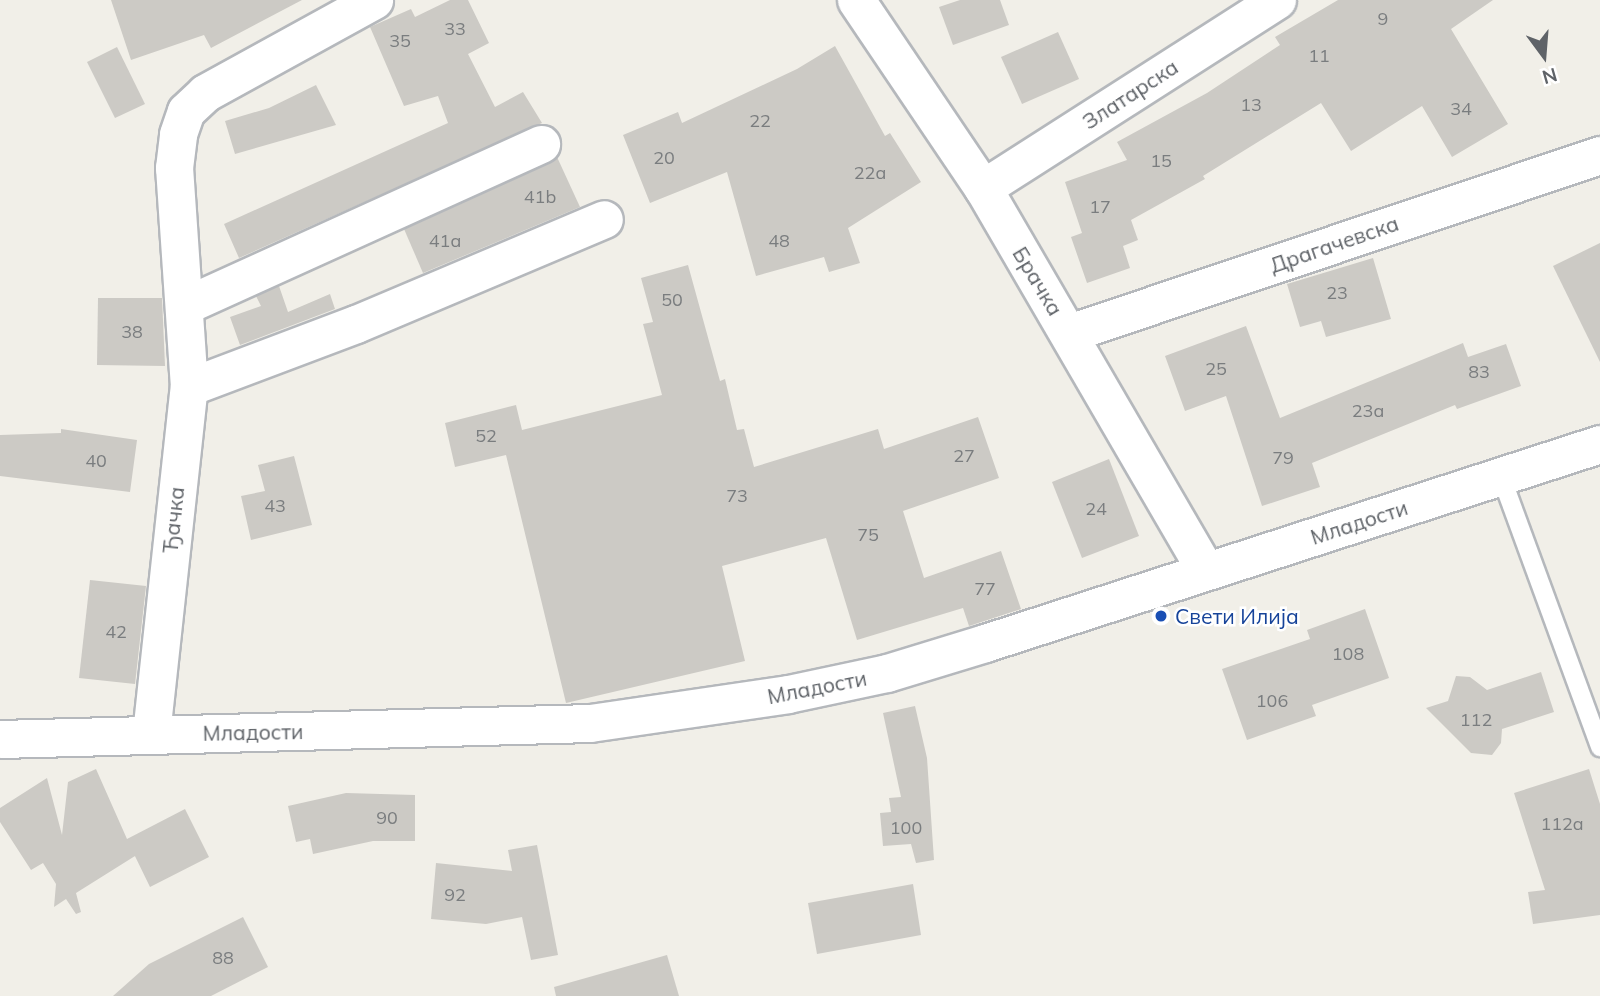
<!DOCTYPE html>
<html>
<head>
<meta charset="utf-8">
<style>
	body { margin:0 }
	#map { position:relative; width:1600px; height:996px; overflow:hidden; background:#f1efe8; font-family:Mulish,sans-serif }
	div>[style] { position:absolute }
	.building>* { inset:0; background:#cccac5 }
	.roads { filter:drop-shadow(2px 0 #b5b8bc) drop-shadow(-2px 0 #b5b8bc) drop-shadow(0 2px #b5b8bc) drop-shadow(0 -2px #b5b8bc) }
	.lane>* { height:18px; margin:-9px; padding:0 9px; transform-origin:9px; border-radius:9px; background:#fff }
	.street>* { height:37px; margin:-18.5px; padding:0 18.5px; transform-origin:18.5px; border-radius:18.5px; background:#fff }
	.dots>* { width:19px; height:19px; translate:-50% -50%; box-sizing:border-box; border:4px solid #fff; border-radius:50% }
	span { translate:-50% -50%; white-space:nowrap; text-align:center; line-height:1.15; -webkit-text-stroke:5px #fff; paint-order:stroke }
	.number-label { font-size:18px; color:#7a7d7f }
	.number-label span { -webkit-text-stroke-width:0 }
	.street-label { font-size:21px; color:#5f6368 }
	.transit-label { font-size:21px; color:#164399 }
	.left { translate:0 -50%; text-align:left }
	.north { position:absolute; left:1509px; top:21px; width:70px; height:70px; -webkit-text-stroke:5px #fff; paint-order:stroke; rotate:164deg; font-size:19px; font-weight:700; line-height:28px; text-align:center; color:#5f6368 }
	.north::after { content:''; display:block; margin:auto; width:24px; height:32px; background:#5f6368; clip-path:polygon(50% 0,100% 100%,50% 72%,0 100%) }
</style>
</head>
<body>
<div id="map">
	<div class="building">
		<div style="clip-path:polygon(111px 0,302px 0,211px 48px,204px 35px,131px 60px)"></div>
		<div style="clip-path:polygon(450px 0,468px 0,489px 43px,468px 54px,495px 107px,523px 92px,542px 123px,239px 258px,224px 224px,448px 123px,438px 96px,404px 106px,370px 27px,411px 9px,415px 17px)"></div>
		<div style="clip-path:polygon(960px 0,1000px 0,1009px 25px,953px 45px,939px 7px)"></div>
		<div style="clip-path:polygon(1338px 0,1493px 0,1451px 29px,1508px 124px,1452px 157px,1422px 106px,1351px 151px,1321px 103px,1203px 176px,1205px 179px,1131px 220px,1138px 240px,1123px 246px,1130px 268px,1087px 283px,1071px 237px,1082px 233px,1065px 182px,1127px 160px,1117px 142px,1207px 93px,1280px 45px,1275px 37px)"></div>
		<div style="clip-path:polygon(1058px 32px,1079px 79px,1022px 104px,1001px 57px)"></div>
		<div style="clip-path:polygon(835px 46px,885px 136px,890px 133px,921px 182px,848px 228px,860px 263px,829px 272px,824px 257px,756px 276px,727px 172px,650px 203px,623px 135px,678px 112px,682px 123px,797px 69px)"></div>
		<div style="clip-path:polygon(117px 47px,145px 104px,115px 118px,87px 62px)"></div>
		<div style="clip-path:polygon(316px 85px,336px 125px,235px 154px,225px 121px,269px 108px)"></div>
		<div style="clip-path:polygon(557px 157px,580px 207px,423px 273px,404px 229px)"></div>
		<div style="clip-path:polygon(1600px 243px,1600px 362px,1553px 266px)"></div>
		<div style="clip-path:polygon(1373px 258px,1391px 319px,1326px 337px,1321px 321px,1300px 327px,1287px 284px)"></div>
		<div style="clip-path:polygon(688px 265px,720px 381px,725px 379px,737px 430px,744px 429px,754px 467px,878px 429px,884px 449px,978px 417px,999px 478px,903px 511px,924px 578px,1001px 551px,1021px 609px,969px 626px,963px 608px,857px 640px,826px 538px,722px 566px,745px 661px,566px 703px,506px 455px,455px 467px,445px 423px,516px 405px,522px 430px,662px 395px,643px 324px,653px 322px,641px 278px)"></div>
		<div style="clip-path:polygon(279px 286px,288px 312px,330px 294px,335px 309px,240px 345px,230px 317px,261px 306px,256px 296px)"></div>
		<div style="clip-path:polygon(98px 298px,162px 298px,165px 366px,97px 365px)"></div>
		<div style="clip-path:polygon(1246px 326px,1280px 418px,1463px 343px,1468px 357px,1506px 344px,1521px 386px,1457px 409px,1455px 405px,1312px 463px,1320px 487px,1262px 506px,1226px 396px,1185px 411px,1165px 356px)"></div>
		<div style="clip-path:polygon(61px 429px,137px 440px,130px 492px,0 476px,0 435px,61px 433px)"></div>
		<div style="clip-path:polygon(294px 456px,312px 525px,251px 540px,241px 496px,265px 491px,258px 465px)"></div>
		<div style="clip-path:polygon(1109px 459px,1139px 536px,1082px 558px,1052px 482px)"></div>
		<div style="clip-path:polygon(90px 580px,146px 586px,135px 684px,79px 678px)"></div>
		<div style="clip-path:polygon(1365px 609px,1389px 678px,1312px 705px,1316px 716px,1247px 740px,1222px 669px,1310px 639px,1307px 630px)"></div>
		<div style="clip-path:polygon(1541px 672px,1554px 712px,1502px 729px,1501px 743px,1492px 755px,1471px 753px,1426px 708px,1448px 701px,1456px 676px,1470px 677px,1487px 690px)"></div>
		<div style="clip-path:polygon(915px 706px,927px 758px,934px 860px,916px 863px,911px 844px,883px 846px,880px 813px,891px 812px,889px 798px,901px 797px,883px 713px)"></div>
		<div style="clip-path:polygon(96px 769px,127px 839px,185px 809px,209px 857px,150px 887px,132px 850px,135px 856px,76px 893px,81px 912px,76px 914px,66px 899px,54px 907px,56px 884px,43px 863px,31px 870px,0 822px,0 808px,47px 778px,62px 835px,68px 782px)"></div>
		<div style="clip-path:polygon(1589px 769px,1600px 804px,1600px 915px,1533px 924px,1528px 892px,1545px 890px,1514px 793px)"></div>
		<div style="clip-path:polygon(346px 793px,415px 795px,415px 841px,373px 841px,313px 854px,310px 839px,296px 842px,288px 806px)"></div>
		<div style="clip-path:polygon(537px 845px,558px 955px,531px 960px,522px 917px,486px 924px,431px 919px,436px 863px,512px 871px,508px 850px)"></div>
		<div style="clip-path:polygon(913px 884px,921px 935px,817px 954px,808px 903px)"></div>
		<div style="clip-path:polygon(243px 917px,268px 967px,211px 996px,113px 996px,149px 964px)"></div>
		<div style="clip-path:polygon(667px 955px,679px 996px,556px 996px,554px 987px)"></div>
	</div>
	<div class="roads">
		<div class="lane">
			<div style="left:1501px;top:476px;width:289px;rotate:69.9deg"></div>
		</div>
		<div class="street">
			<div style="left:856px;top:0;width:227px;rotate:56deg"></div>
			<div style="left:983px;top:188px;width:443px;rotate:59.8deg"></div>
			<div style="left:983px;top:188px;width:349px;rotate:-32.6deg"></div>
			<div style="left:186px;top:305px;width:390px;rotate:-24.4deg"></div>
			<div style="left:1069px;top:333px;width:560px;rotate:-18.53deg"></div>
			<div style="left:189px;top:387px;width:178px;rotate:-20.7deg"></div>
			<div style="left:356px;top:324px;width:269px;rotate:-22.9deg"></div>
			<div style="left:151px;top:734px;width:349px;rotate:-83.8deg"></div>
			<div style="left:189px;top:387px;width:220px;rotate:-93.9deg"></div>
			<div style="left:174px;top:168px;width:34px;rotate:-83deg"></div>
			<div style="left:178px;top:134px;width:24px;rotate:-71deg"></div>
			<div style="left:186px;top:111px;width:26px;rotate:-43deg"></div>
			<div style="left:205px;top:93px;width:193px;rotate:-28.8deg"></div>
			<div style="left:0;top:739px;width:590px;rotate:-1.55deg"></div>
			<div style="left:590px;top:723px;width:200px;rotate:-8.3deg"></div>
			<div style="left:788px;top:694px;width:101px;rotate:-12deg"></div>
			<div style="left:887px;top:673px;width:102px;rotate:-17deg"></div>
			<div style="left:985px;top:643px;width:646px;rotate:-17.93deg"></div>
		</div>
	</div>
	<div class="dots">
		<div style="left:1161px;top:616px;background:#1a4fb4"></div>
	</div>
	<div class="number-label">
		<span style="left:1383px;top:19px">9</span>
		<span style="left:455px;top:29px">33</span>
		<span style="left:400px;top:41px">35</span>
		<span style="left:1319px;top:56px">11</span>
		<span style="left:1251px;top:105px">13</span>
		<span style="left:1461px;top:109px">34</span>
		<span style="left:760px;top:121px">22</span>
		<span style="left:664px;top:158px">20</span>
		<span style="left:1161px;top:161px">15</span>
		<span style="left:870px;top:173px">22a</span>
		<span style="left:540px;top:197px">41b</span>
		<span style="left:1100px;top:207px">17</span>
		<span style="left:445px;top:241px">41a</span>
		<span style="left:779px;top:241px">48</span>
		<span style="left:1337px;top:293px">23</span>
		<span style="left:672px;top:300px">50</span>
		<span style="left:132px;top:332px">38</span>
		<span style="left:1216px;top:369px">25</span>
		<span style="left:1479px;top:372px">83</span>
		<span style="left:1368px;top:411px">23a</span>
		<span style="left:486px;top:436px">52</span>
		<span style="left:964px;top:456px">27</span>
		<span style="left:1283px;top:458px">79</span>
		<span style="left:96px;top:461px">40</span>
		<span style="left:737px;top:496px">73</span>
		<span style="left:275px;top:506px">43</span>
		<span style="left:1096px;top:509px">24</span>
		<span style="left:868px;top:535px">75</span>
		<span style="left:985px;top:589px">77</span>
		<span style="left:116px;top:632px">42</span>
		<span style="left:1348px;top:654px">108</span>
		<span style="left:1272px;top:701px">106</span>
		<span style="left:1476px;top:720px">112</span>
		<span style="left:387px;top:818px">90</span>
		<span style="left:1562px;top:824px">112a</span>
		<span style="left:906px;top:828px">100</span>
		<span style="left:455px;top:895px">92</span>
		<span style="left:223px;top:958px">88</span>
	</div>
	<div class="street-label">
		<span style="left:1130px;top:94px;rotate:-33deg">Златарска</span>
		<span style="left:1334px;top:244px;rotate:-19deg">Драгачевска</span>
		<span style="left:1038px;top:281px;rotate:59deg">Брачка</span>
		<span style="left:173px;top:520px;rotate:-84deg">Ђачка</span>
		<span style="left:1359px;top:522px;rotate:-18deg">Младости</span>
		<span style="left:817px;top:687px;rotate:-11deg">Младости</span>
		<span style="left:253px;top:732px;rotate:-1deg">Младости</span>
	</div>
	<div class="transit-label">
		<span class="left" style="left:1175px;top:616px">Свети Илија</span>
	</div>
	<div class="north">N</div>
</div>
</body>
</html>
